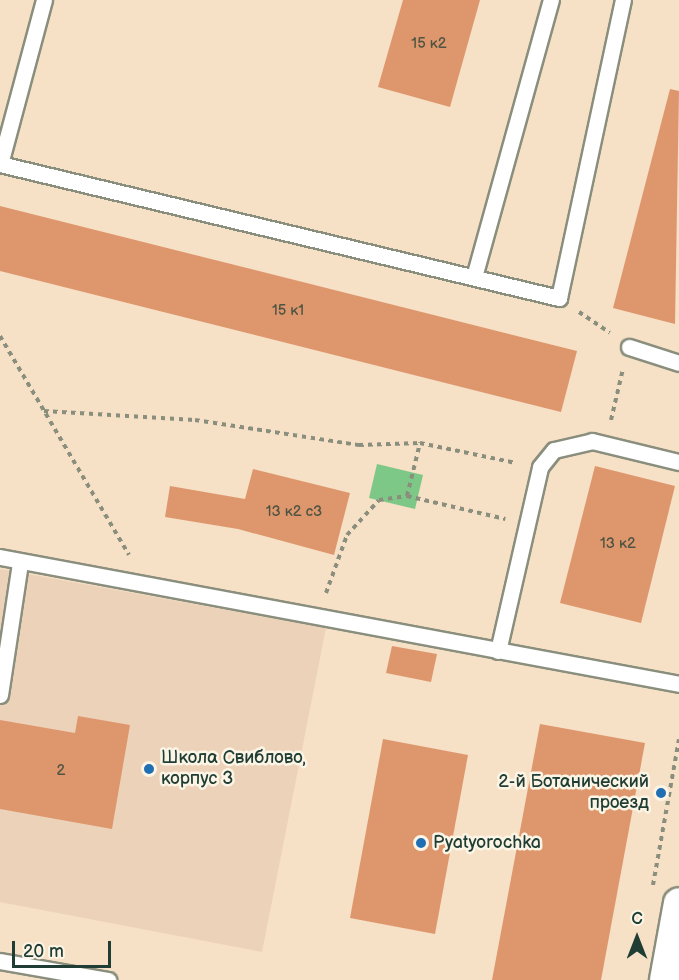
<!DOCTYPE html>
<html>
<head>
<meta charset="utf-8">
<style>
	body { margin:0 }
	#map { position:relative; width:679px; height:980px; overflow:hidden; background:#f6e0c6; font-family:"Balsamiq Sans",sans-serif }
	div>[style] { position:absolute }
	.built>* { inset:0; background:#edd2ba }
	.green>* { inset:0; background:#7dc886 }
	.building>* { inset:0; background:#de976d }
	.path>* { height:4px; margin-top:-2px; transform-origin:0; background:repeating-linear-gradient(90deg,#8a8e7d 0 4.5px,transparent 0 9px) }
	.roads { filter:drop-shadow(2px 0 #8a8e7d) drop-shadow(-2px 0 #8a8e7d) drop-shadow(0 2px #8a8e7d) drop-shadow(0 -2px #8a8e7d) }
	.lane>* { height:15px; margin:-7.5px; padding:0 7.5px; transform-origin:7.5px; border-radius:7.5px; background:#fff }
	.street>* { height:30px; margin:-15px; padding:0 15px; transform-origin:15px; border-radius:15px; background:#fff }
	.dots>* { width:16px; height:16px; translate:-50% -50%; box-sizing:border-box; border:3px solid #fcf5e5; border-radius:50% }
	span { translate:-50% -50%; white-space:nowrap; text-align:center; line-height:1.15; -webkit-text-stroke:5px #fcf5e5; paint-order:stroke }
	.number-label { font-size:15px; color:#4f5442 }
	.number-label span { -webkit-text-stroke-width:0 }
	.poi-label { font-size:18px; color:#1f3d34 }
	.left { translate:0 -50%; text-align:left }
	.right { translate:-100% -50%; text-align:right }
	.north { position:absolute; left:607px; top:908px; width:60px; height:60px; -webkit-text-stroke:4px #fcf5e5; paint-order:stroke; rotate:0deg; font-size:16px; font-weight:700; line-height:24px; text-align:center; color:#1f3d34 }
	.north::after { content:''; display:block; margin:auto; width:21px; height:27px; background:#1f3d34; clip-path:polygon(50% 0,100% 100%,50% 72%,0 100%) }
	.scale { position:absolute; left:12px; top:941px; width:99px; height:27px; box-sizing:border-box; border:3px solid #1f3d34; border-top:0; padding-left:8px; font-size:18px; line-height:21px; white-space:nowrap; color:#1f3d34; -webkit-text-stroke:4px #fcf5e5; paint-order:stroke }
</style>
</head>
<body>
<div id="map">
	<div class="built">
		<div style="clip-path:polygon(0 569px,326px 628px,262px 952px,0 902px)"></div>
	</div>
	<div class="green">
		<div style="clip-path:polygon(377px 464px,423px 475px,415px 509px,369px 498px)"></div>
	</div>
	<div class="building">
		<div style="clip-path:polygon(403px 0,480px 0,450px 107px,378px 87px)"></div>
		<div style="clip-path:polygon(670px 89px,679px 91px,675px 324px,613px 308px)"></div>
		<div style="clip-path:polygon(0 206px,577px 351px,561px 412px,0 271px)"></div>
		<div style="clip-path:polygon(595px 466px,675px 486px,641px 623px,560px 603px)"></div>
		<div style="clip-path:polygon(253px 469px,350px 493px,334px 555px,238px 529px,165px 517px,170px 486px,245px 499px)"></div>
		<div style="clip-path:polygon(392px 646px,437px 654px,431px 682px,386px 673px)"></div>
		<div style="clip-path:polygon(78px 716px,130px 725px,112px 829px,0 809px,0 720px,75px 733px)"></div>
		<div style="clip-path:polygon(540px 724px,645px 743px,601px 980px,492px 980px)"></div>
		<div style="clip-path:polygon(383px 739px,468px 755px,435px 934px,350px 918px)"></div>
	</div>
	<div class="path">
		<div style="left:579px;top:312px;width:37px;rotate:34deg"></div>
		<div style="left:0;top:336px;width:254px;rotate:59.5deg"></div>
		<div style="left:44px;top:411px;width:151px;rotate:3.4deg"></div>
		<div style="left:195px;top:420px;width:166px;rotate:8.7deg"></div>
		<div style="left:359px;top:445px;width:61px;rotate:-1.9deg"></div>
		<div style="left:420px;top:443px;width:98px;rotate:11.8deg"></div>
		<div style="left:611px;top:420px;width:52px;rotate:-76.8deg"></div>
		<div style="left:407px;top:496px;width:55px;rotate:-76.2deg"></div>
		<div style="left:326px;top:593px;width:62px;rotate:-70.1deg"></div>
		<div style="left:347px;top:535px;width:47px;rotate:-47.6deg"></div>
		<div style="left:379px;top:500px;width:28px;rotate:-8deg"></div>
		<div style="left:407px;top:496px;width:101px;rotate:13.2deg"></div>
		<div style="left:653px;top:885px;width:148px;rotate:-79.9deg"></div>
	</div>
	<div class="roads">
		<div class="lane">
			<div style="left:0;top:164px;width:575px;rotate:13.48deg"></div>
			<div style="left:559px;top:298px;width:305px;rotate:-77.9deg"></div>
			<div style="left:0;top:164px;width:170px;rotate:-75deg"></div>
			<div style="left:474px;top:277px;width:288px;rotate:-74.5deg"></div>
			<div style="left:629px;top:347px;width:52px;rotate:17.7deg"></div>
			<div style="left:0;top:557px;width:691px;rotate:10.59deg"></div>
			<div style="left:498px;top:651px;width:189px;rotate:-77.1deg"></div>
			<div style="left:540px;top:467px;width:22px;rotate:-51deg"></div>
			<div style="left:554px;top:450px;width:39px;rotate:-13deg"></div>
			<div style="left:592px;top:441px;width:89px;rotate:13.6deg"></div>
			<div style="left:0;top:695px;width:134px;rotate:-81.4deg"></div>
			<div style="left:0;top:961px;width:110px;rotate:10deg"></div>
		</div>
		<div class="street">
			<div style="left:665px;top:980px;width:78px;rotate:-79.7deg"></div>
		</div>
	</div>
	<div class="dots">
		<div style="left:149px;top:769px;background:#1f6fb2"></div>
		<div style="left:661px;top:793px;background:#1f6fb2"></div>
		<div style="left:421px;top:843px;background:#1f6fb2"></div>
	</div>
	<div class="number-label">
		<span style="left:429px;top:44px">15 к2</span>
		<span style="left:288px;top:311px">15 к1</span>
		<span style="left:294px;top:512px">13 к2 с3</span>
		<span style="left:618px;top:544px">13 к2</span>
		<span style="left:61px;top:771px">2</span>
	</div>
	<div class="poi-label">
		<span class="left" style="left:161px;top:769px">Школа Свиблово,<br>корпус 3</span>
		<span class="right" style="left:649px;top:793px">2-й Ботанический<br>проезд</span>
		<span class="left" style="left:433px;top:843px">Pyatyorochka</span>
	</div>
	<div class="north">С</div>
	<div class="scale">20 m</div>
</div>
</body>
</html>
